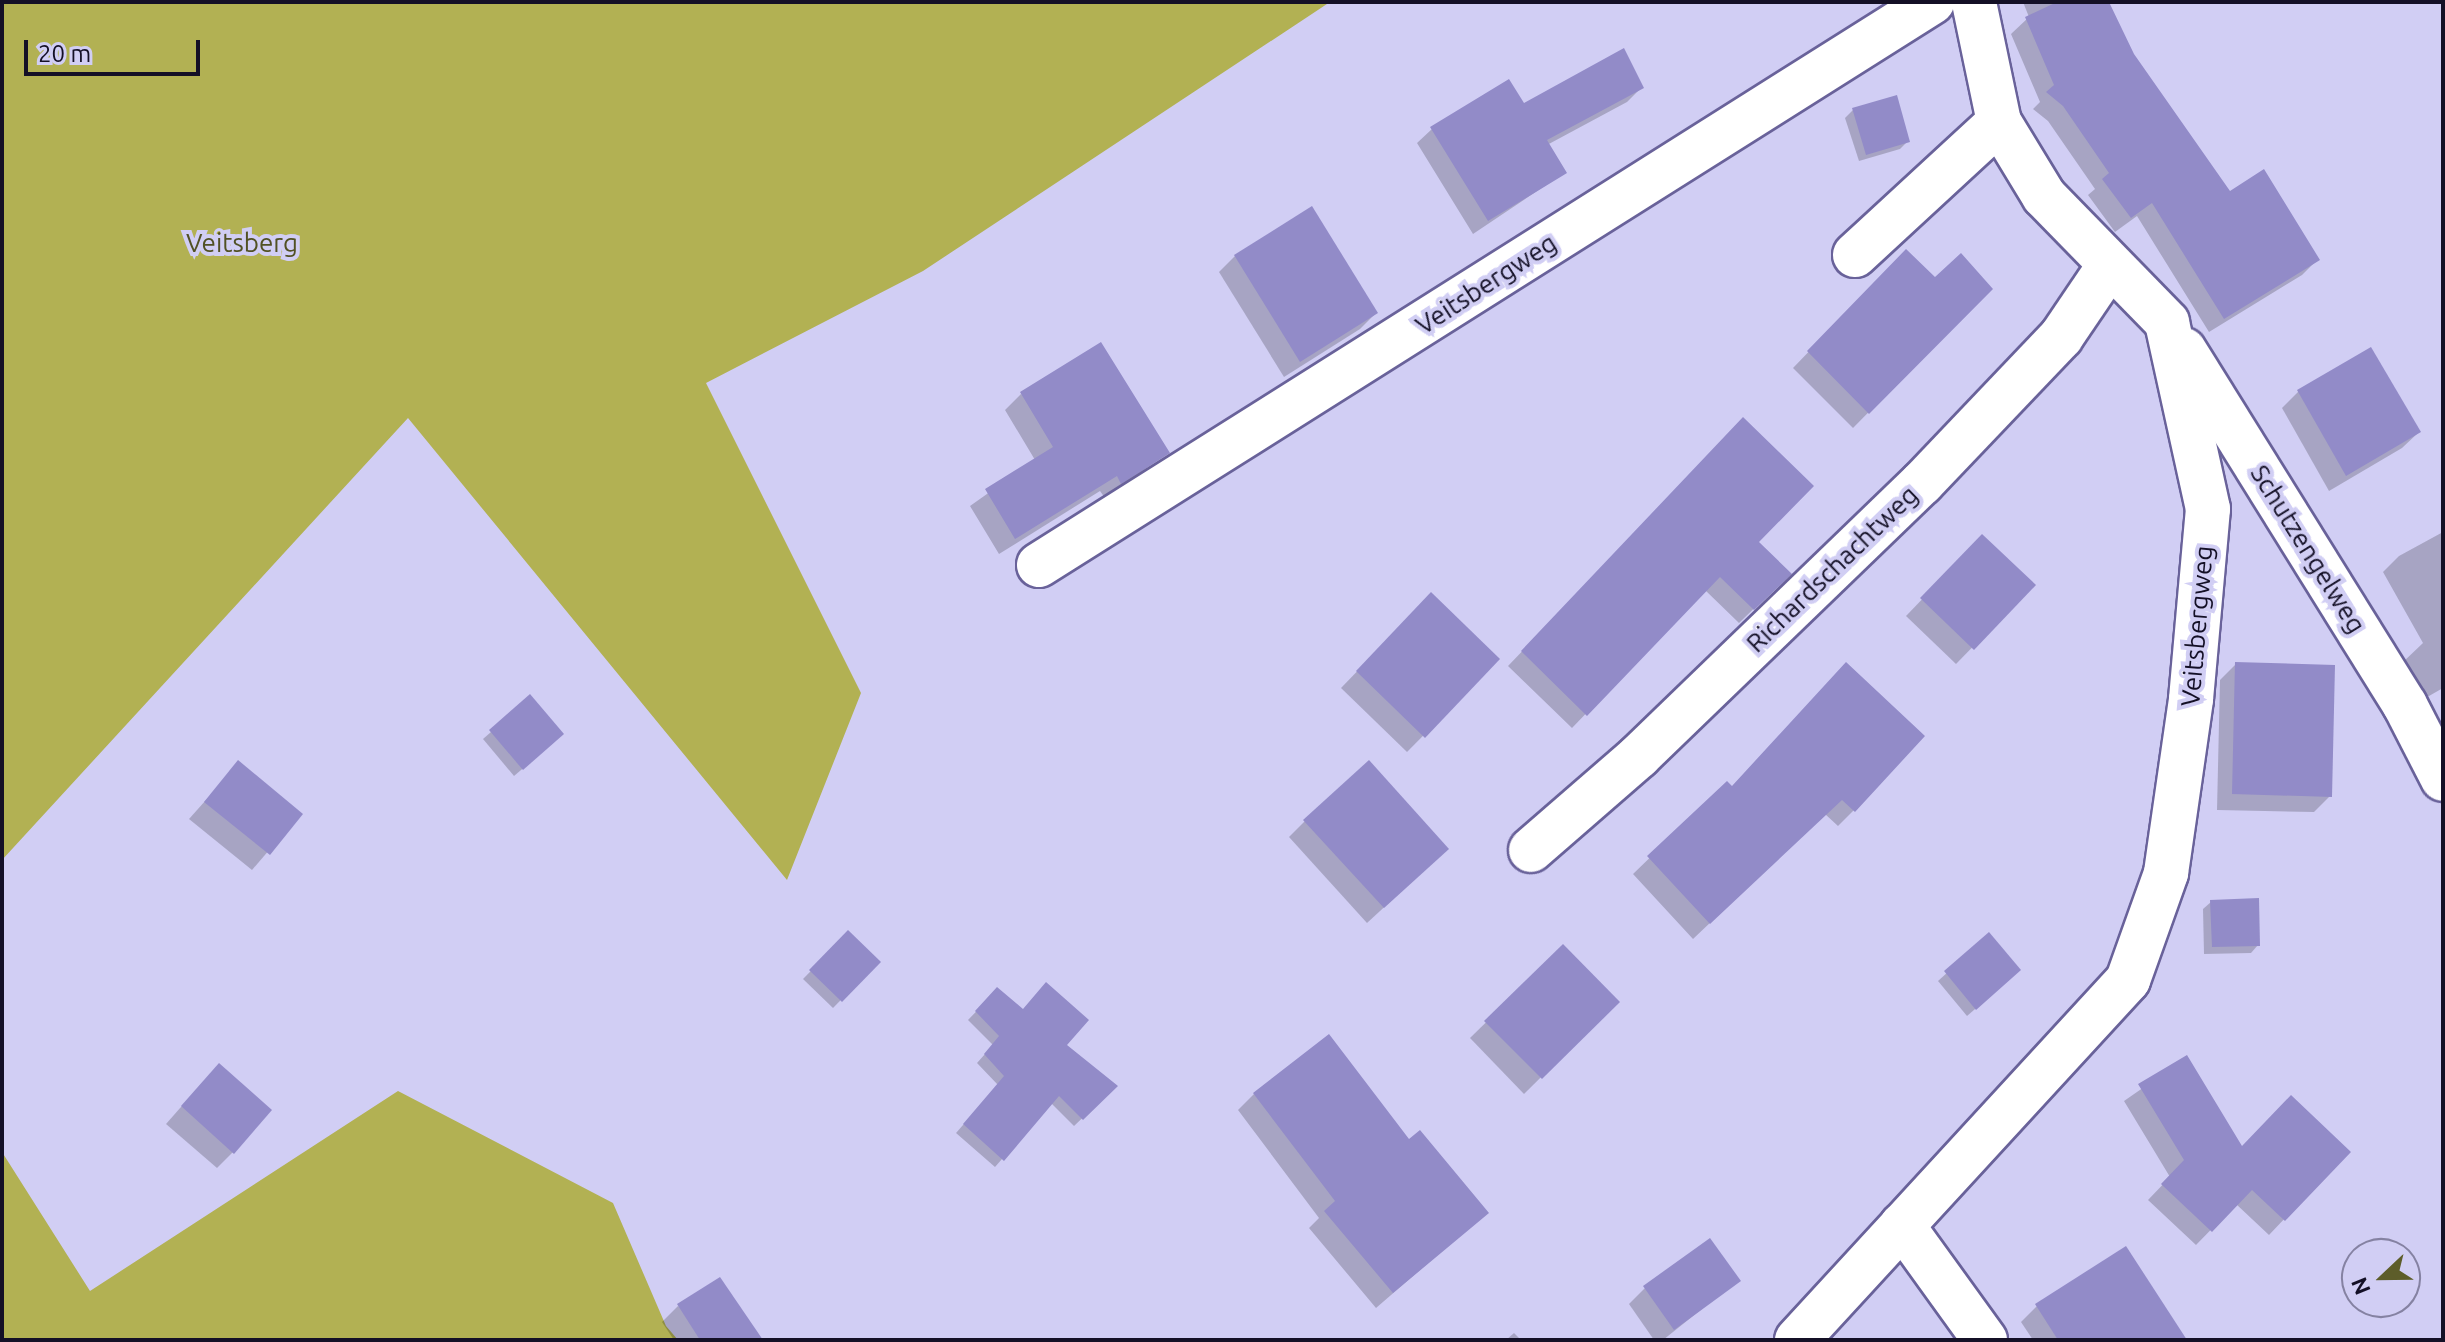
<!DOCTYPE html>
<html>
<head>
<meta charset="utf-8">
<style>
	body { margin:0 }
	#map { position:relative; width:2445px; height:1342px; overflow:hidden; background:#d1cef4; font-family:Ubuntu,sans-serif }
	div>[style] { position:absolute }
	.green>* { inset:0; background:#b2b153 }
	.shadow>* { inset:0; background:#0003 }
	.building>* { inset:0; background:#928bc8 }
	.roads { filter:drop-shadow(2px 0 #69629a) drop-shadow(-2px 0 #69629a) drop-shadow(0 2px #69629a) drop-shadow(0 -2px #69629a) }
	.minor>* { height:44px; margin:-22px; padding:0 22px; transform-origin:22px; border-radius:22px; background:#fff }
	span { translate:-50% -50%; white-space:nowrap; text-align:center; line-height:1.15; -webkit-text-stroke:8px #d1cef4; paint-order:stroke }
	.park-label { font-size:26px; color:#515124 }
	.street-label { font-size:26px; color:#141026 }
	.frame { position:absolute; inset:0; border:4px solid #141026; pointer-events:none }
	.north { position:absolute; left:2341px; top:1238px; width:80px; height:80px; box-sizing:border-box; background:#d1cef4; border:2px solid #8582a2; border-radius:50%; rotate:248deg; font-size:22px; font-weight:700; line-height:32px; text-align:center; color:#141026 }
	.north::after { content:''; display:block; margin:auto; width:28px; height:36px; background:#5d5d2a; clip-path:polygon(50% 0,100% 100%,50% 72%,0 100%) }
	.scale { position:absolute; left:24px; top:40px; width:176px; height:36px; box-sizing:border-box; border:4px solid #141026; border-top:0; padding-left:10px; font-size:24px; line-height:28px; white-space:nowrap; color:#141026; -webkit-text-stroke:6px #d1cef4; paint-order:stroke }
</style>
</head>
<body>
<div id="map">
	<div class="green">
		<div style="clip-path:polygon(2px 2px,1330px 2px,923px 271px,706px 383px,861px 693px,787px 880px,408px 418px,2px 860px)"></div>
		<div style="clip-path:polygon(398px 1091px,613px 1203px,666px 1326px,678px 1340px,2px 1340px,2px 1152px,90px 1291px)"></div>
	</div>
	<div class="shadow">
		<div style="clip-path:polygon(2023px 2px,2107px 2px,2132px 55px,2229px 193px,2317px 260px,2302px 275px,2209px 332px,2137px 216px,2115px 232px,2088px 195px,2095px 189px,2048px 121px,2033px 109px,2040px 102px,2011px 34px,2029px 17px)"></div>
		<div style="clip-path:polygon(1641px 88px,1627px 102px,1547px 145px,1564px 173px,1473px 234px,1417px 143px,1432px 129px,1523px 106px)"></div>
		<div style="clip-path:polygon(1853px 110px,1908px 141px,1900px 149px,1859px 161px,1845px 118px)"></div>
		<div style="clip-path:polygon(1906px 251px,1935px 280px,1990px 289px,1853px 428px,1793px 368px)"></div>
		<div style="clip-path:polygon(1235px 256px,1376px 313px,1360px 329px,1284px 377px,1219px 272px)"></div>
		<div style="clip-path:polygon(2370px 350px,2419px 432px,2402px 448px,2329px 491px,2282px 408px,2298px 392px)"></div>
		<div style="clip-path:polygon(1021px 394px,1167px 453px,1105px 498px,1100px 491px,999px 554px,970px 506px,1035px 460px,1005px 410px)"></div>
		<div style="clip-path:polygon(1730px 434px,1756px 542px,1775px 588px,1739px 623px,1705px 590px,1572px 728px,1508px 666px)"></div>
		<div style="clip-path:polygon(2443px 532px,2443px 688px,2422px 700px,2402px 663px,2423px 643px,2383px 572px,2399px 556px)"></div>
		<div style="clip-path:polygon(1982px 537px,2033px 585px,1956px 664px,1906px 616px)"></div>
		<div style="clip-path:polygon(1431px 595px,1498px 660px,1407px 752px,1341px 688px)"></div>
		<div style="clip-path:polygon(2236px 664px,2330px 796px,2314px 812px,2217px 810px,2220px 680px)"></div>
		<div style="clip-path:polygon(1830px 681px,1854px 810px,1838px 826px,1825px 814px,1693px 939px,1633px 874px,1727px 783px,1731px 788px)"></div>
		<div style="clip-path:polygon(491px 732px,554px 742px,514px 776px,483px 739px)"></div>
		<div style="clip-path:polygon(239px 763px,300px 814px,252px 870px,189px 819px)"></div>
		<div style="clip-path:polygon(1305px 821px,1430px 865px,1367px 923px,1289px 837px)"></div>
		<div style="clip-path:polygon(2211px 902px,2258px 945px,2251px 953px,2204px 954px,2203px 909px)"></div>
		<div style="clip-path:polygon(848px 933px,878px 962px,833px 1008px,803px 979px)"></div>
		<div style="clip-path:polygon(1989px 935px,2011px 978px,1967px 1016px,1938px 981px)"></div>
		<div style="clip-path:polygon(1563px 947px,1617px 1002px,1524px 1094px,1470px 1038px)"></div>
		<div style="clip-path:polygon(997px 990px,1115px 1087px,1074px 1126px,1051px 1103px,995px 1167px,956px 1133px,998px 1085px,977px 1063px,993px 1045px,968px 1020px)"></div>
		<div style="clip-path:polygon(2186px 1058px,2241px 1149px,2348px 1152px,2269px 1235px,2236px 1204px,2196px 1245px,2148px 1200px,2170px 1177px,2124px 1101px)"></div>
		<div style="clip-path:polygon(203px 1082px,233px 1152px,217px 1168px,166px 1124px)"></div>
		<div style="clip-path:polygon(1254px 1094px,1408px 1142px,1486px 1213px,1376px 1308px,1309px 1228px,1319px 1218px,1238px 1110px)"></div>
		<div style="clip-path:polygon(1738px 1280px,1663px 1340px,1654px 1340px,1629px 1304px,1645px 1288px)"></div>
		<div style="clip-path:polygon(678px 1306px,754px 1340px,674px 1340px,662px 1322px)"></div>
		<div style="clip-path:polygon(2037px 1306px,2185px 1340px,2033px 1340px,2021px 1322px)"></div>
		<div style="clip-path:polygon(1514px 1333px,1521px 1340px,1506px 1340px)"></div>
	</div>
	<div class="building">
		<div style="clip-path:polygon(2057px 2px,2109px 2px,2134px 54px,2230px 191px,2264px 169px,2320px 260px,2224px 319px,2152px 203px,2131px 218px,2102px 179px,2109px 173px,2063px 106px,2046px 92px,2054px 85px,2025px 17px)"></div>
		<div style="clip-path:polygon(1624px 48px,1644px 88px,1547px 140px,1567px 173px,1488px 221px,1430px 127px,1509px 79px,1524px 103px)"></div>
		<div style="clip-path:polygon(1897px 95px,1910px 142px,1866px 155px,1852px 108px)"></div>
		<div style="clip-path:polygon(1312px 206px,1378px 313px,1300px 362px,1234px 255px)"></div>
		<div style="clip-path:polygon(1906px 249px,1935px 277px,1961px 253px,1993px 289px,1869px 414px,1807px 351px)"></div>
		<div style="clip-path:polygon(1101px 342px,1170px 453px,1121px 484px,1117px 476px,1015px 539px,985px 489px,1053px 447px,1020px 392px)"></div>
		<div style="clip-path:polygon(2371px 347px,2421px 432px,2346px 476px,2297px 390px)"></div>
		<div style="clip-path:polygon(1743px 417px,1814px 486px,1759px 542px,1792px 574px,1754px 610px,1720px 577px,1587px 716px,1521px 651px)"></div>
		<div style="clip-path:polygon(1982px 534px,2036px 585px,1974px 650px,1920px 598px)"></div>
		<div style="clip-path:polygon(1431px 592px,1500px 659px,1425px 738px,1356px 671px)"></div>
		<div style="clip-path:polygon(1846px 662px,1925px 736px,1855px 812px,1842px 800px,1710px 924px,1647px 856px,1727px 781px,1732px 786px)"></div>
		<div style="clip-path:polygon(2235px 662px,2335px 665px,2332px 797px,2232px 794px)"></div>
		<div style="clip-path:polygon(530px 694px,564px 734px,523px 770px,489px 730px)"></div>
		<div style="clip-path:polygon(238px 760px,303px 814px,270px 855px,204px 802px)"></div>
		<div style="clip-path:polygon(1369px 760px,1449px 849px,1384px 908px,1303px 820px)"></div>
		<div style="clip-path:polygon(2259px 898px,2260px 946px,2212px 947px,2210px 900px)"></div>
		<div style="clip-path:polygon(848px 930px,881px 962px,842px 1002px,809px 970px)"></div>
		<div style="clip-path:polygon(1989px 932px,2021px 970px,1976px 1010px,1944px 971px)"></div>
		<div style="clip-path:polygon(1563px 944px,1620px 1002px,1542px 1079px,1484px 1021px)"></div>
		<div style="clip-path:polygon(1046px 982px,1089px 1020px,1067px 1045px,1118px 1086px,1083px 1120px,1059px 1096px,1004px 1161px,963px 1124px,1004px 1076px,984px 1054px,999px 1036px,975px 1011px,997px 987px,1023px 1009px)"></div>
		<div style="clip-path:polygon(1329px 1034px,1409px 1139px,1420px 1130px,1489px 1213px,1393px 1293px,1324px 1211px,1335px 1201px,1253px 1093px)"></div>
		<div style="clip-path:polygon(2187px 1055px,2242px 1146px,2291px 1095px,2351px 1152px,2285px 1221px,2252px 1190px,2212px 1232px,2161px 1184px,2184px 1160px,2138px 1084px)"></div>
		<div style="clip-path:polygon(219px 1063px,272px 1110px,234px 1154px,181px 1106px)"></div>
		<div style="clip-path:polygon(1710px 1238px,1741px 1281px,1674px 1330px,1643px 1286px)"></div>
		<div style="clip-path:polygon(2126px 1246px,2187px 1340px,2058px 1340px,2035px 1304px)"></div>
		<div style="clip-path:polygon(720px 1277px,763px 1340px,700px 1340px,677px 1304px)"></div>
	</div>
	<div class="roads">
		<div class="minor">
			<div style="left:1855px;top:255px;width:196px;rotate:-42.7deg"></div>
			<div style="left:2184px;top:350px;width:418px;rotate:58.1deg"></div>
			<div style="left:2405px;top:705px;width:83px;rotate:62.8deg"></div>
			<div style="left:1039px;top:565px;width:1056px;rotate:-32.23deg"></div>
			<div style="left:1531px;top:850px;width:143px;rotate:-41deg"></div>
			<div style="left:1639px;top:756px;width:393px;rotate:-44deg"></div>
			<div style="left:1922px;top:483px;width:202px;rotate:-46.4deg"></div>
			<div style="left:2061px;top:337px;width:86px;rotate:-55.9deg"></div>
			<div style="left:1902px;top:1225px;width:142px;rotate:54.2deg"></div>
			<div style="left:1797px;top:1340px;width:489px;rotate:-47.4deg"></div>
			<div style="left:2128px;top:980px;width:114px;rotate:-70.4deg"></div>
			<div style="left:2166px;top:873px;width:176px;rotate:-81.8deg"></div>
			<div style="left:2191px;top:699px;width:191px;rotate:-84.9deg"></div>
			<div style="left:2208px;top:509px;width:191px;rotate:-102.4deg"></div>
			<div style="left:2167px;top:322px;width:176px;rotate:-134.3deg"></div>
			<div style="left:2044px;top:196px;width:87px;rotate:-121.3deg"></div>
			<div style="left:1999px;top:122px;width:123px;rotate:-101.8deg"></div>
		</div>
	</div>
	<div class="park-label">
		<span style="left:242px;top:243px">Veitsberg</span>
	</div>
	<div class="street-label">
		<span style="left:1486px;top:284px;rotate:-33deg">Veitsbergweg</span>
		<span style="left:2308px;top:549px;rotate:58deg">Schutzengelweg</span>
		<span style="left:1832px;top:569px;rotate:-44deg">Richardschachtweg</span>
		<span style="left:2197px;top:626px;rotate:-85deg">Veitsbergweg</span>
	</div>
	<div class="frame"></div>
	<div class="north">N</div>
	<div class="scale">20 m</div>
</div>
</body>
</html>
